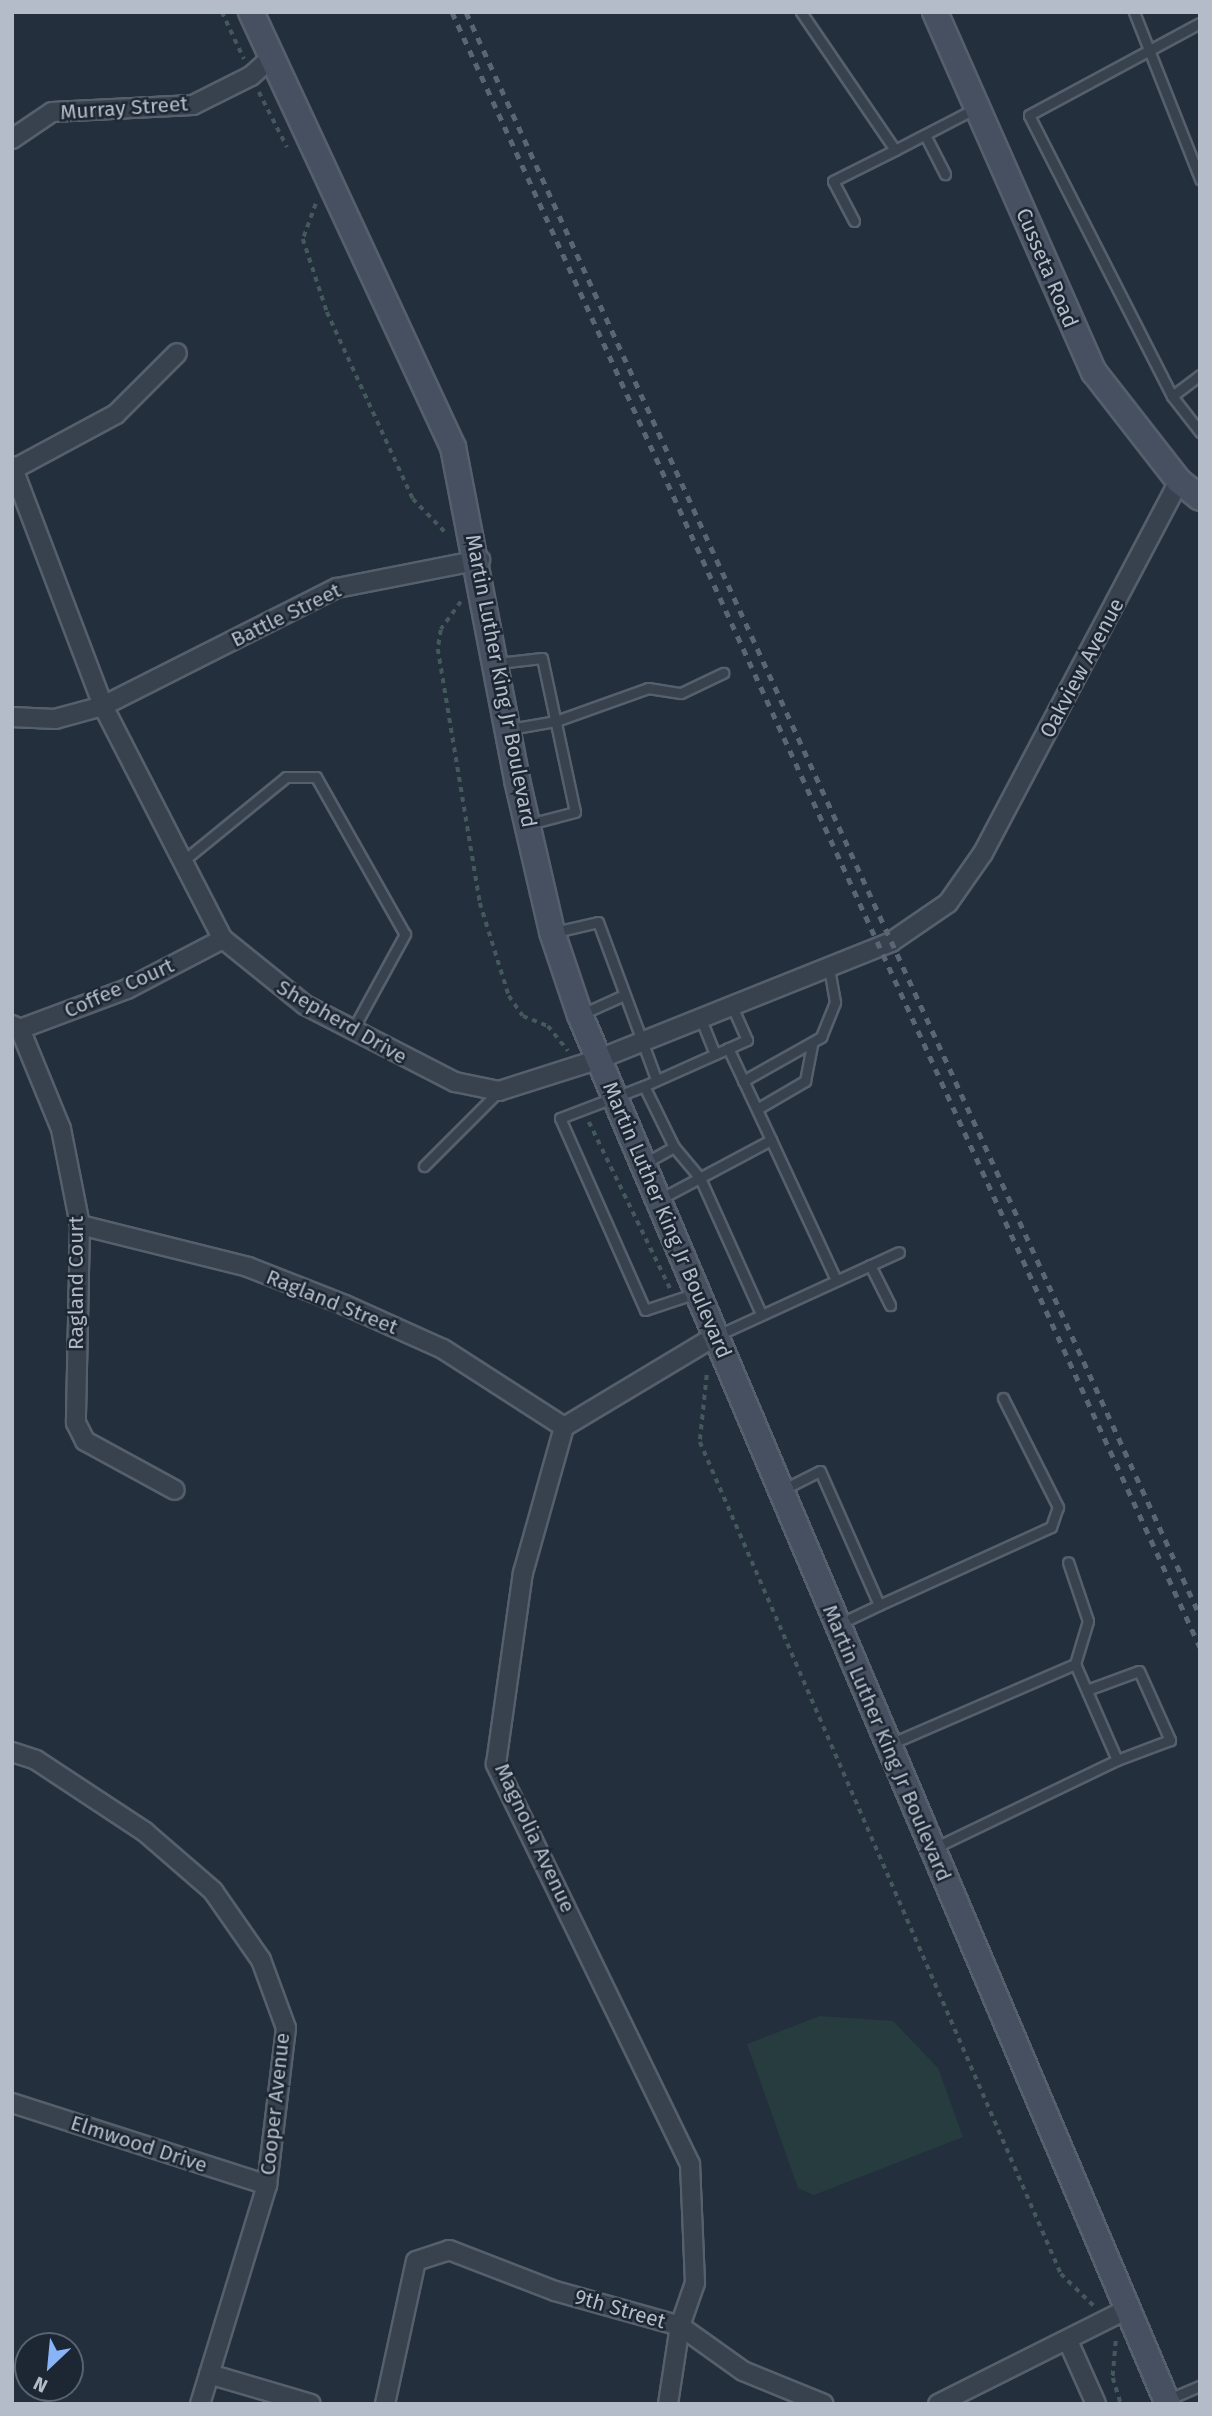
<!DOCTYPE html>
<html>
<head>
<meta charset="utf-8">
<style>
	body { margin:0 }
	#map { position:relative; width:1212px; height:2416px; overflow:hidden; background:#242f3e; font-family:"Fira Sans",sans-serif }
	div>[style] { position:absolute }
	.green>* { inset:0; background:#263c3f }
	.path>* { height:3.5px; margin-top:-1.75px; transform-origin:0; background:repeating-linear-gradient(90deg,#44595c 0 5px,transparent 0 10px) }
	.roads { filter:drop-shadow(2px 0 #565f6c) drop-shadow(-2px 0 #565f6c) drop-shadow(0 2px #565f6c) drop-shadow(0 -2px #565f6c) }
	.lane>* { height:9px; margin:-4.5px; padding:0 4.5px; transform-origin:4.5px; border-radius:4.5px; background:#38414e }
	.street>* { height:18px; margin:-9px; padding:0 9px; transform-origin:9px; border-radius:9px; background:#38414e }
	.secondary>* { height:24px; margin:-12px; padding:0 12px; transform-origin:12px; border-radius:12px; background:#465061 }
	.rail>* { height:5px; margin-top:-2.5px; transform-origin:0; background:repeating-linear-gradient(90deg,#5a6575 0 7px,transparent 0 14px) }
	span { translate:-50% -50%; white-space:nowrap; text-align:center; line-height:1.15; -webkit-text-stroke:5px #1d2633; paint-order:stroke }
	.street-label { font-size:21px; color:#b4bcc9 }
	.frame { position:absolute; inset:0; border:14px solid #b4bcc9; pointer-events:none }
	.north { position:absolute; left:14px; top:2332px; width:70px; height:70px; box-sizing:border-box; background:#1d2633; border:2px solid #59626f; border-radius:50%; rotate:206deg; font-size:19px; font-weight:700; line-height:28px; text-align:center; color:#b4bcc9 }
	.north::after { content:''; display:block; margin:auto; width:24px; height:32px; background:#8ab4f8; clip-path:polygon(50% 0,100% 100%,50% 72%,0 100%) }
</style>
</head>
<body>
<div id="map">
	<div class="green">
		<div style="clip-path:polygon(820px 2016px,893px 2021px,938px 2068px,963px 2137px,814px 2195px,798px 2188px,747px 2044px)"></div>
	</div>
	<div class="path">
		<div style="left:222px;top:12px;width:52px;rotate:64.9deg"></div>
		<div style="left:259px;top:92px;width:62px;rotate:63deg"></div>
		<div style="left:316px;top:204px;width:37px;rotate:110deg"></div>
		<div style="left:303px;top:239px;width:77px;rotate:71.8deg"></div>
		<div style="left:327px;top:312px;width:206px;rotate:65.3deg"></div>
		<div style="left:413px;top:499px;width:47px;rotate:45.9deg"></div>
		<div style="left:461px;top:602px;width:34px;rotate:126deg"></div>
		<div style="left:441px;top:630px;width:19px;rotate:99deg"></div>
		<div style="left:438px;top:649px;width:257px;rotate:80.6deg"></div>
		<div style="left:480px;top:903px;width:97px;rotate:72.7deg"></div>
		<div style="left:509px;top:996px;width:24px;rotate:55deg"></div>
		<div style="left:523px;top:1016px;width:27px;rotate:22deg"></div>
		<div style="left:548px;top:1026px;width:32px;rotate:51deg"></div>
		<div style="left:589px;top:1122px;width:185px;rotate:64deg"></div>
		<div style="left:707px;top:1375px;width:67px;rotate:96deg"></div>
		<div style="left:700px;top:1442px;width:907px;rotate:66.54deg"></div>
		<div style="left:1061px;top:2274px;width:46px;rotate:44.1deg"></div>
		<div style="left:1116px;top:2341px;width:37px;rotate:95deg"></div>
		<div style="left:1113px;top:2378px;width:27px;rotate:73deg"></div>
	</div>
	<div class="roads">
		<div class="lane">
			<div style="left:801px;top:12px;width:167px;rotate:55.7deg"></div>
			<div style="left:895px;top:150px;width:91px;rotate:-27.4deg"></div>
			<div style="left:1134px;top:12px;width:180px;rotate:68.4deg"></div>
			<div style="left:925px;top:135px;width:44px;rotate:62.9deg"></div>
			<div style="left:854px;top:221px;width:45px;rotate:-117.7deg"></div>
			<div style="left:833px;top:181px;width:69px;rotate:-26.6deg"></div>
			<div style="left:1200px;top:375px;width:35px;rotate:143deg"></div>
			<div style="left:1172px;top:396px;width:46px;rotate:52.1deg"></div>
			<div style="left:1172px;top:396px;width:315px;rotate:-117deg"></div>
			<div style="left:1029px;top:115px;width:194px;rotate:-28.3deg"></div>
			<div style="left:498px;top:663px;width:44px;rotate:-6.5deg"></div>
			<div style="left:542px;top:658px;width:157px;rotate:77.9deg"></div>
			<div style="left:575px;top:812px;width:48px;rotate:165.4deg"></div>
			<div style="left:510px;top:729px;width:47px;rotate:-9.9deg"></div>
			<div style="left:556px;top:721px;width:98px;rotate:-19.7deg"></div>
			<div style="left:648px;top:688px;width:33px;rotate:9deg"></div>
			<div style="left:681px;top:693px;width:47px;rotate:-25.5deg"></div>
			<div style="left:183px;top:861px;width:133px;rotate:-39.2deg"></div>
			<div style="left:286px;top:777px;width:30px"></div>
			<div style="left:316px;top:777px;width:180px;rotate:60.5deg"></div>
			<div style="left:405px;top:934px;width:111px;rotate:118.7deg"></div>
			<div style="left:555px;top:932px;width:44px;rotate:-13.1deg"></div>
			<div style="left:598px;top:922px;width:167px;rotate:69.7deg"></div>
			<div style="left:582px;top:1014px;width:44px;rotate:-24.2deg"></div>
			<div style="left:700px;top:1017px;width:40px;rotate:68deg"></div>
			<div style="left:728px;top:1048px;width:102px;rotate:64.9deg"></div>
			<div style="left:743px;top:1081px;width:90px;rotate:-29.4deg"></div>
			<div style="left:821px;top:1037px;width:38px;rotate:-68deg"></div>
			<div style="left:835px;top:1002px;width:39px;rotate:-100deg"></div>
			<div style="left:644px;top:1086px;width:113px;rotate:-24.1deg"></div>
			<div style="left:747px;top:1040px;width:39px;rotate:-114deg"></div>
			<div style="left:757px;top:1109px;width:56px;rotate:-30.3deg"></div>
			<div style="left:805px;top:1081px;width:36px;rotate:-79deg"></div>
			<div style="left:674px;top:1147px;width:40px;rotate:50deg"></div>
			<div style="left:700px;top:1178px;width:149px;rotate:65.8deg"></div>
			<div style="left:645px;top:1163px;width:33px;rotate:-29deg"></div>
			<div style="left:674px;top:1147px;width:68px;rotate:-116.2deg"></div>
			<div style="left:644px;top:1086px;width:90px;rotate:159.1deg"></div>
			<div style="left:560px;top:1118px;width:210px;rotate:66.1deg"></div>
			<div style="left:645px;top:1310px;width:54px;rotate:-18.4deg"></div>
			<div style="left:424px;top:1166px;width:106px;rotate:-45deg"></div>
			<div style="left:660px;top:1199px;width:126px;rotate:-28deg"></div>
			<div style="left:771px;top:1140px;width:154px;rotate:65.1deg"></div>
			<div style="left:870px;top:1265px;width:45px;rotate:63.4deg"></div>
			<div style="left:718px;top:1335px;width:199px;rotate:-24.6deg"></div>
			<div style="left:784px;top:1489px;width:40px;rotate:-26.6deg"></div>
			<div style="left:820px;top:1471px;width:146px;rotate:66.2deg"></div>
			<div style="left:879px;top:1605px;width:44px;rotate:154.6deg"></div>
			<div style="left:879px;top:1605px;width:189px;rotate:-24.4deg"></div>
			<div style="left:1051px;top:1527px;width:21px;rotate:-71deg"></div>
			<div style="left:1058px;top:1507px;width:122px;rotate:-116.8deg"></div>
			<div style="left:1087px;top:1690px;width:55px;rotate:-20.1deg"></div>
			<div style="left:1139px;top:1671px;width:76px;rotate:65.8deg"></div>
			<div style="left:1170px;top:1740px;width:57px;rotate:159.3deg"></div>
			<div style="left:890px;top:1744px;width:202px;rotate:-23.4deg"></div>
			<div style="left:934px;top:1848px;width:203px;rotate:-25.7deg"></div>
			<div style="left:1117px;top:1760px;width:105px;rotate:-113.6deg"></div>
			<div style="left:1075px;top:1664px;width:45px;rotate:-73.2deg"></div>
			<div style="left:1088px;top:1621px;width:62px;rotate:-108.7deg"></div>
			<div style="left:1169px;top:2399px;width:34px;rotate:-23deg"></div>
		</div>
		<div class="street">
			<div style="left:12px;top:139px;width:48px;rotate:-34deg"></div>
			<div style="left:52px;top:112px;width:141px;rotate:-2.8deg"></div>
			<div style="left:193px;top:105px;width:65px;rotate:-26.6deg"></div>
			<div style="left:251px;top:76px;width:28px;rotate:-42deg"></div>
			<div style="left:12px;top:466px;width:257px;rotate:69.2deg"></div>
			<div style="left:103px;top:706px;width:262px;rotate:62.8deg"></div>
			<div style="left:223px;top:939px;width:105px;rotate:38.8deg"></div>
			<div style="left:305px;top:1005px;width:169px;rotate:27.2deg"></div>
			<div style="left:455px;top:1082px;width:45px;rotate:11.6deg"></div>
			<div style="left:499px;top:1091px;width:105px;rotate:-17.7deg"></div>
			<div style="left:599px;top:1059px;width:315px;rotate:-21.8deg"></div>
			<div style="left:891px;top:942px;width:69px;rotate:-34.4deg"></div>
			<div style="left:948px;top:903px;width:61px;rotate:-55deg"></div>
			<div style="left:983px;top:853px;width:420px;rotate:-62.2deg"></div>
			<div style="left:14px;top:469px;width:116px;rotate:-28.3deg"></div>
			<div style="left:116px;top:414px;width:86px;rotate:-45deg"></div>
			<div style="left:12px;top:717px;width:43px;rotate:2.7deg"></div>
			<div style="left:55px;top:719px;width:50px;rotate:-15.2deg"></div>
			<div style="left:103px;top:706px;width:262px;rotate:-26.8deg"></div>
			<div style="left:337px;top:588px;width:146px;rotate:-11.1deg"></div>
			<div style="left:12px;top:1025px;width:9px;rotate:27deg"></div>
			<div style="left:20px;top:1029px;width:114px;rotate:-20.5deg"></div>
			<div style="left:127px;top:989px;width:108px;rotate:-27.5deg"></div>
			<div style="left:20px;top:1029px;width:108px;rotate:67.7deg"></div>
			<div style="left:61px;top:1129px;width:98px;rotate:78.8deg"></div>
			<div style="left:80px;top:1225px;width:198px;rotate:91.2deg"></div>
			<div style="left:76px;top:1423px;width:20px;rotate:63deg"></div>
			<div style="left:85px;top:1441px;width:102px;rotate:28.6deg"></div>
			<div style="left:80px;top:1225px;width:173px;rotate:14deg"></div>
			<div style="left:248px;top:1267px;width:104px;rotate:21.4deg"></div>
			<div style="left:345px;top:1305px;width:107px;rotate:24.2deg"></div>
			<div style="left:443px;top:1349px;width:144px;rotate:32.8deg"></div>
			<div style="left:12px;top:1752px;width:25px;rotate:18deg"></div>
			<div style="left:36px;top:1760px;width:131px;rotate:33.4deg"></div>
			<div style="left:145px;top:1832px;width:90px;rotate:40.9deg"></div>
			<div style="left:213px;top:1891px;width:84px;rotate:55.2deg"></div>
			<div style="left:261px;top:1960px;width:72px;rotate:69.8deg"></div>
			<div style="left:286px;top:2028px;width:158px;rotate:96.9deg"></div>
			<div style="left:267px;top:2185px;width:229px;rotate:107deg"></div>
			<div style="left:12px;top:2103px;width:268px;rotate:17.8deg"></div>
			<div style="left:1068px;top:2341px;width:69px;rotate:66deg"></div>
			<div style="left:209px;top:2374px;width:106px;rotate:16.4deg"></div>
			<div style="left:385px;top:2404px;width:146px;rotate:-77.8deg"></div>
			<div style="left:416px;top:2261px;width:35px;rotate:-18deg"></div>
			<div style="left:449px;top:2250px;width:114px;rotate:21.1deg"></div>
			<div style="left:555px;top:2291px;width:130px;rotate:15.6deg"></div>
			<div style="left:680px;top:2326px;width:77px;rotate:35.5deg"></div>
			<div style="left:743px;top:2371px;width:87px;rotate:22.2deg"></div>
			<div style="left:668px;top:2404px;width:79px;rotate:-81.3deg"></div>
			<div style="left:680px;top:2326px;width:46px;rotate:-70.8deg"></div>
			<div style="left:695px;top:2283px;width:119px;rotate:-92.4deg"></div>
			<div style="left:690px;top:2164px;width:445px;rotate:-115.9deg"></div>
			<div style="left:496px;top:1764px;width:193px;rotate:-82deg"></div>
			<div style="left:523px;top:1573px;width:152px;rotate:-74.3deg"></div>
			<div style="left:564px;top:1427px;width:179px;rotate:-31deg"></div>
			<div style="left:938px;top:2404px;width:212px;rotate:-26.6deg"></div>
		</div>
		<div class="secondary">
			<div style="left:251px;top:12px;width:480px;rotate:65.1deg"></div>
			<div style="left:453px;top:447px;width:339px;rotate:79.1deg"></div>
			<div style="left:517px;top:780px;width:156px;rotate:77deg"></div>
			<div style="left:552px;top:932px;width:88px;rotate:71.4deg"></div>
			<div style="left:580px;top:1015px;width:1508px;rotate:67.06deg"></div>
			<div style="left:935px;top:12px;width:394px;rotate:66.2deg"></div>
			<div style="left:1094px;top:372px;width:138px;rotate:52.1deg"></div>
			<div style="left:1179px;top:481px;width:27px;rotate:39deg"></div>
		</div>
	</div>
	<div class="rail">
		<div style="left:452px;top:12px;width:1798px;rotate:65.42deg"></div>
		<div style="left:466px;top:12px;width:1764px;rotate:65.41deg"></div>
	</div>
	<div class="street-label">
		<span style="left:124px;top:108px;rotate:-4deg">Murray Street</span>
		<span style="left:1047px;top:268px;rotate:67deg">Cusseta Road</span>
		<span style="left:286px;top:615px;rotate:-26deg">Battle Street</span>
		<span style="left:1082px;top:668px;rotate:-62deg">Oakview Avenue</span>
		<span style="left:501px;top:681px;rotate:79deg">Martin Luther King Jr Boulevard</span>
		<span style="left:119px;top:988px;rotate:-24deg">Coffee Court</span>
		<span style="left:342px;top:1022px;rotate:30deg">Shepherd Drive</span>
		<span style="left:667px;top:1220px;rotate:67deg">Martin Luther King Jr Boulevard</span>
		<span style="left:76px;top:1283px;rotate:-90deg">Ragland Court</span>
		<span style="left:332px;top:1302px;rotate:22deg">Ragland Street</span>
		<span style="left:887px;top:1743px;rotate:67deg">Martin Luther King Jr Boulevard</span>
		<span style="left:535px;top:1838px;rotate:65deg">Magnolia Avenue</span>
		<span style="left:275px;top:2104px;rotate:-84deg">Cooper Avenue</span>
		<span style="left:139px;top:2144px;rotate:18deg">Elmwood Drive</span>
		<span style="left:620px;top:2309px;rotate:16deg">9th Street</span>
	</div>
	<div class="frame"></div>
	<div class="north">N</div>
</div>
</body>
</html>
